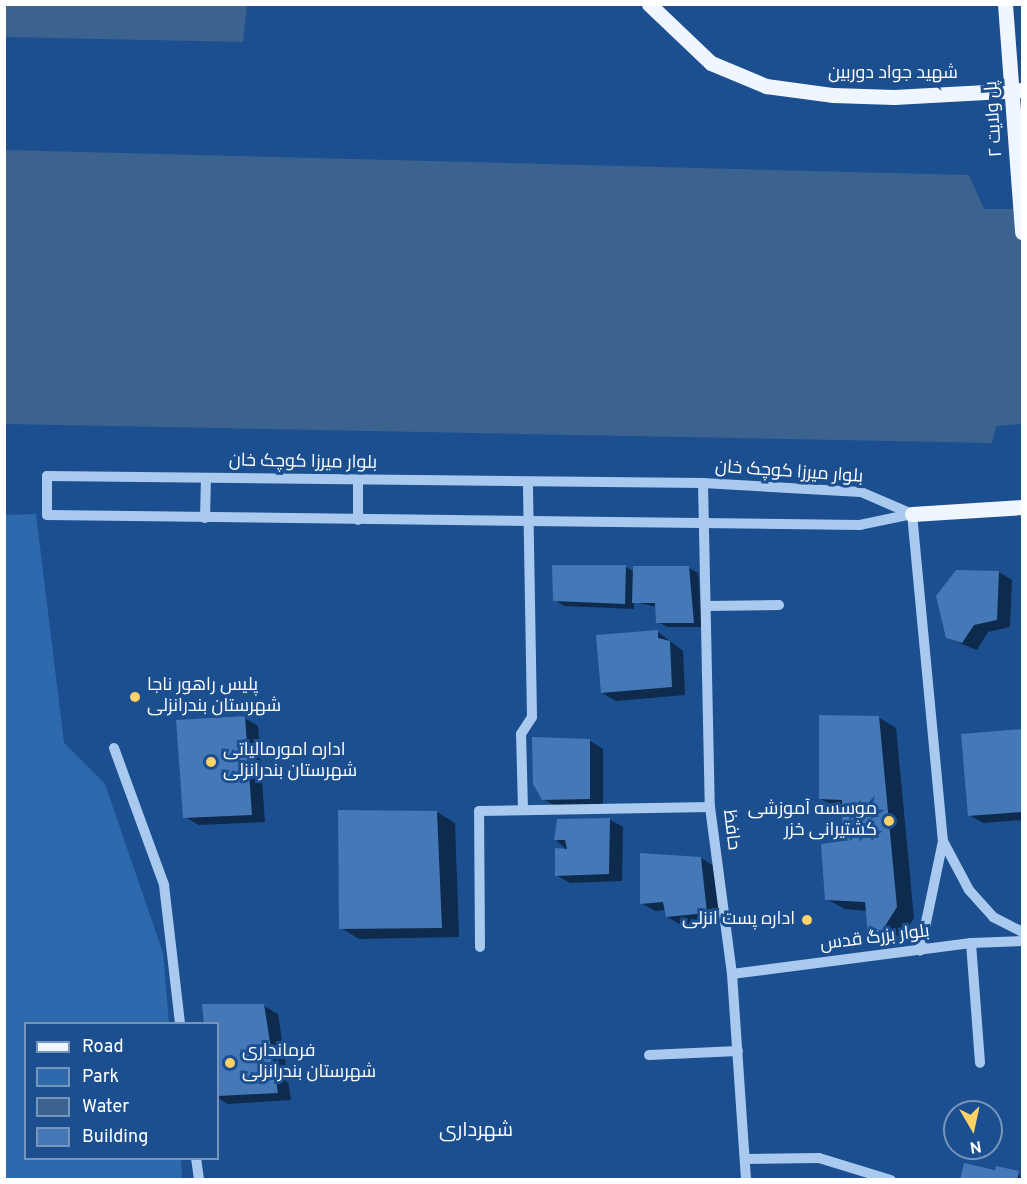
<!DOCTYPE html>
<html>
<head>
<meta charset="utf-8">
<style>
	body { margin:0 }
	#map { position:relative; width:1027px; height:1184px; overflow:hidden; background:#1b4f8f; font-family:Overpass,Cairo,sans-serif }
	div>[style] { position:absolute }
	.green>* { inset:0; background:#2e69ad }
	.water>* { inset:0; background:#3c6290 }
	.shadow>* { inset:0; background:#0007 }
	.building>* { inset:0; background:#4478b7 }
	.minor>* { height:10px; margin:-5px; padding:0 5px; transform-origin:5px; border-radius:5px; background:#a9c9ee }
	.major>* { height:15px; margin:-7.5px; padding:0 7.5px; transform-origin:7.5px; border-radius:7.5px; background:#f0f6ff }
	.major-bridge>* { height:15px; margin:-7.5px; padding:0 7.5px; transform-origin:7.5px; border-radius:7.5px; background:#f0f6ff }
	.dots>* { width:16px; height:16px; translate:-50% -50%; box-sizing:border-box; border:3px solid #1b4f8f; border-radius:50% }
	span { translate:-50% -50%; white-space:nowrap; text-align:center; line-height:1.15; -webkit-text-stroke:6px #1b4f8f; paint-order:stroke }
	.street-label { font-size:18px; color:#fff }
	.poi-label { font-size:18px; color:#fff }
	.left { translate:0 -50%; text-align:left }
	.right { translate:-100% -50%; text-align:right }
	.neighbourhood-label { font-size:20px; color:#fff }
	.frame { position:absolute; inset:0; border:6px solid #fff; pointer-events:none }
	.legend { position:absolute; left:24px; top:1022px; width:195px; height:138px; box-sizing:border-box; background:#1b4f8f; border:2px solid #7695bc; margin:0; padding:8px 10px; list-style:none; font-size:18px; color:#fff }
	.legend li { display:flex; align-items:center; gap:12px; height:30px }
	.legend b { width:30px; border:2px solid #7695bc }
	.north { position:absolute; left:943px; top:1100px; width:60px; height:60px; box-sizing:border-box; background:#1b4f8f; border:2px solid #7695bc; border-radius:50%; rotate:171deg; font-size:16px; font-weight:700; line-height:24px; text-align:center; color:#fff }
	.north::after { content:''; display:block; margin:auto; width:21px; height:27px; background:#ffd166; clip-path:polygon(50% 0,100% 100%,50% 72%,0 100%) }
</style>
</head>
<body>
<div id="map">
	<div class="green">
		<div style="clip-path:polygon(36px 514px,64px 743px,105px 784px,163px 953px,169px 1023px,26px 1024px,26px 1158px,181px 1159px,182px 1179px,5px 1179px,4px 515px)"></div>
	</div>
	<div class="water">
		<div style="clip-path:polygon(5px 4px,247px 4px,247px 5px,243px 42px,5px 37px)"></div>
		<div style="clip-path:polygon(5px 150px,969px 175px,984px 209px,1022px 209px,1022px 424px,996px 426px,992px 443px,5px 424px)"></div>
	</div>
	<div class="shadow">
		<div style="clip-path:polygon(626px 567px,634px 572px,689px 568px,698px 573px,702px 627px,667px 627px,658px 622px,657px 607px,634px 602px,634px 609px,564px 606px,555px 600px)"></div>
		<div style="clip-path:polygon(999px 572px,1012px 580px,1010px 627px,988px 632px,977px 650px,947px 638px)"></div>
		<div style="clip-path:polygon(658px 632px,683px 651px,685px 695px,616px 701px,602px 693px)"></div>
		<div style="clip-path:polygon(878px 717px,896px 728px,914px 918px,898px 943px,887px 945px,869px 935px,867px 911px,845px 909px,826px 899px,843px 842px,844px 809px,820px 799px)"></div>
		<div style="clip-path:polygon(244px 718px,258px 726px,265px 822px,199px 825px,185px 817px)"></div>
		<div style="clip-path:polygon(1022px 731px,1022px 820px,983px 823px,969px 815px,963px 735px)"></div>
		<div style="clip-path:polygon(590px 741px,603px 749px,603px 807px,558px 807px,543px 799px)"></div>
		<div style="clip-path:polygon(437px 812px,455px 823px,459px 937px,359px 939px,341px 928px)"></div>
		<div style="clip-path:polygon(609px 819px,623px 827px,622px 881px,570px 883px,556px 875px,568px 851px,555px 839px)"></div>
		<div style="clip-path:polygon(701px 858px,714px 866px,720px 920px,681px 925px,667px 917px,666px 910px,655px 911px,641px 903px)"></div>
		<div style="clip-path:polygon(264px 1006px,278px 1014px,291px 1100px,228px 1104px,218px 1098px,218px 1024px)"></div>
		<div style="clip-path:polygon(965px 1165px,1018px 1173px,1022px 1180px,961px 1180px)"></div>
	</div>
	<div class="building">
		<div style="clip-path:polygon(552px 565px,626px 565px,625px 604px,553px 601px)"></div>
		<div style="clip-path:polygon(633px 566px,689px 566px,694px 623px,656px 623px,655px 603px,632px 603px)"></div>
		<div style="clip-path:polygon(956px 570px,999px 571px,997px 620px,974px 625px,962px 643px,946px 638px,936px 596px)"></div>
		<div style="clip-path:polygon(658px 630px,658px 638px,670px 641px,672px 687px,601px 693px,596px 635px)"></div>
		<div style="clip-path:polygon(819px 715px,879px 716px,897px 907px,880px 934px,868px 936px,865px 902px,825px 900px,821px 844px,842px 841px,842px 800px,819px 799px)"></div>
		<div style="clip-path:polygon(245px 716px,252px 815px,183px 818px,176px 720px)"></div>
		<div style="clip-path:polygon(1022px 729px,1022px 812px,968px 816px,961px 734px)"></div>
		<div style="clip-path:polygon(532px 737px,590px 739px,590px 799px,542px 800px,533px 784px)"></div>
		<div style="clip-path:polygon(338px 810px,437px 811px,442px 928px,339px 929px)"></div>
		<div style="clip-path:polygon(610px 818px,609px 874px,555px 876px,555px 848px,567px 849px,565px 840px,554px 840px,557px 819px)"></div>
		<div style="clip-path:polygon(640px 853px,701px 857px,707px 913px,666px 917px,663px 902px,640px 904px)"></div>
		<div style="clip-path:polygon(202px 1004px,264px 1004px,278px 1093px,218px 1096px,218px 1024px,204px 1024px)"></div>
		<div style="clip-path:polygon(964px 1163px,995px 1170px,996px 1166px,1019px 1171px,1017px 1180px,960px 1180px)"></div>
	</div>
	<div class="minor">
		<div style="left:47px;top:476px;width:656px;rotate:0.61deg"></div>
		<div style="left:703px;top:483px;width:158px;rotate:3.3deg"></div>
		<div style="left:861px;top:492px;width:56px;rotate:23.3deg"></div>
		<div style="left:912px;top:514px;width:53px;rotate:168.1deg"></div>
		<div style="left:860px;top:525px;width:813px;rotate:-179.3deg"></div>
		<div style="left:47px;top:515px;width:39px;rotate:-90deg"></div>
		<div style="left:358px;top:480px;width:40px;rotate:90deg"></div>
		<div style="left:703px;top:483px;width:324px;rotate:88.8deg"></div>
		<div style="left:710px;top:807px;width:168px;rotate:82.5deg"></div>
		<div style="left:732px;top:974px;width:206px;rotate:86.1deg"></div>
		<div style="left:912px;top:514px;width:328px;rotate:84.6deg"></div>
		<div style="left:943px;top:841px;width:112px;rotate:101.8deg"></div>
		<div style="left:205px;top:518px;width:40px;rotate:-88.6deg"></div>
		<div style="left:706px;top:606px;width:73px;rotate:-0.8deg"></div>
		<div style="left:114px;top:748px;width:146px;rotate:69.9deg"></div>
		<div style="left:164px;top:885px;width:140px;rotate:83.4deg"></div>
		<div style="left:523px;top:809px;width:75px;rotate:-91.5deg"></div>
		<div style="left:521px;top:734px;width:20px;rotate:-57deg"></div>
		<div style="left:532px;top:717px;width:235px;rotate:-91deg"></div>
		<div style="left:943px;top:841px;width:55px;rotate:62deg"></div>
		<div style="left:969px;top:890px;width:36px;rotate:48deg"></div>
		<div style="left:993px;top:917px;width:33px;rotate:27deg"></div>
		<div style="left:971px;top:943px;width:120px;rotate:85.7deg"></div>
		<div style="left:480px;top:947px;width:136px;rotate:-90.4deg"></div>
		<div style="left:479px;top:811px;width:231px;rotate:-1deg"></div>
		<div style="left:732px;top:974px;width:241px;rotate:-7.4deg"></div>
		<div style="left:971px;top:943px;width:51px;rotate:-2.2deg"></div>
		<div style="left:649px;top:1055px;width:89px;rotate:-2.6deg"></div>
		<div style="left:196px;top:1158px;width:22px;rotate:82deg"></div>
		<div style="left:745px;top:1159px;width:74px;rotate:-0.8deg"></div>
		<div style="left:819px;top:1158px;width:75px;rotate:17deg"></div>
	</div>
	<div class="major">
		<div style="left:649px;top:4px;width:86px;rotate:43.6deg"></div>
		<div style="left:711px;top:63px;width:60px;rotate:22.7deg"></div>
		<div style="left:766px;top:86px;width:68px;rotate:7.7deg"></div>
		<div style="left:833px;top:95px;width:61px;rotate:1.9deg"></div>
		<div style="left:894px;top:97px;width:128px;rotate:-3.1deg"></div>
		<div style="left:912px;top:514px;width:110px;rotate:-3.6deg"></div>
	</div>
	<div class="major-bridge">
		<div style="left:1005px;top:4px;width:229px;rotate:85.7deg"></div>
	</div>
	<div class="dots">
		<div style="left:135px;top:697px;background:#ffd166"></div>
		<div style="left:211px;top:762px;background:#ffd166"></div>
		<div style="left:889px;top:821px;background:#ffd166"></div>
		<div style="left:807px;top:920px;background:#ffd166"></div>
		<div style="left:230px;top:1063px;background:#ffd166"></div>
	</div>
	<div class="street-label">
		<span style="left:893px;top:74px">شهید جواد دوربین</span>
		<span style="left:995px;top:119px;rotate:-94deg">پل ولایت ۲</span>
		<span style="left:303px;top:463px;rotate:1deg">بلوار میرزا کوچک خان</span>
		<span style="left:789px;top:473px;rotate:4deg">بلوار میرزا کوچک خان</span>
		<span style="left:730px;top:830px;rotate:83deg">حافظ</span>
		<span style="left:875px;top:939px;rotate:-7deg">بلوار بزرگ قدس</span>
	</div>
	<div class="poi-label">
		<span class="left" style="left:147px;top:697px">پلیس راهور ناجا<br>شهرستان بندرانزلی</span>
		<span class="left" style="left:223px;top:762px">اداره امورمالیاتی<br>شهرستان بندرانزلی</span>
		<span class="right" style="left:877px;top:821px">موسسه آموزشی<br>کشتیرانی خزر</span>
		<span class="right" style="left:795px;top:920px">اداره پست انزلی</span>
		<span class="left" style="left:242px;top:1063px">فرمانداری<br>شهرستان بندرانزلی</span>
	</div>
	<div class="neighbourhood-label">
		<span style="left:476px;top:1131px">شهرداری</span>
	</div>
	<div class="frame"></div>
	<ul class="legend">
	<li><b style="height:8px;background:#f0f6ff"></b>Road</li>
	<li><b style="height:16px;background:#2e69ad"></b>Park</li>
	<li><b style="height:16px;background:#3c6290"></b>Water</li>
	<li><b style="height:16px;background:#4478b7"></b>Building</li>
	</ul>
	<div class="north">N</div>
</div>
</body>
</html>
